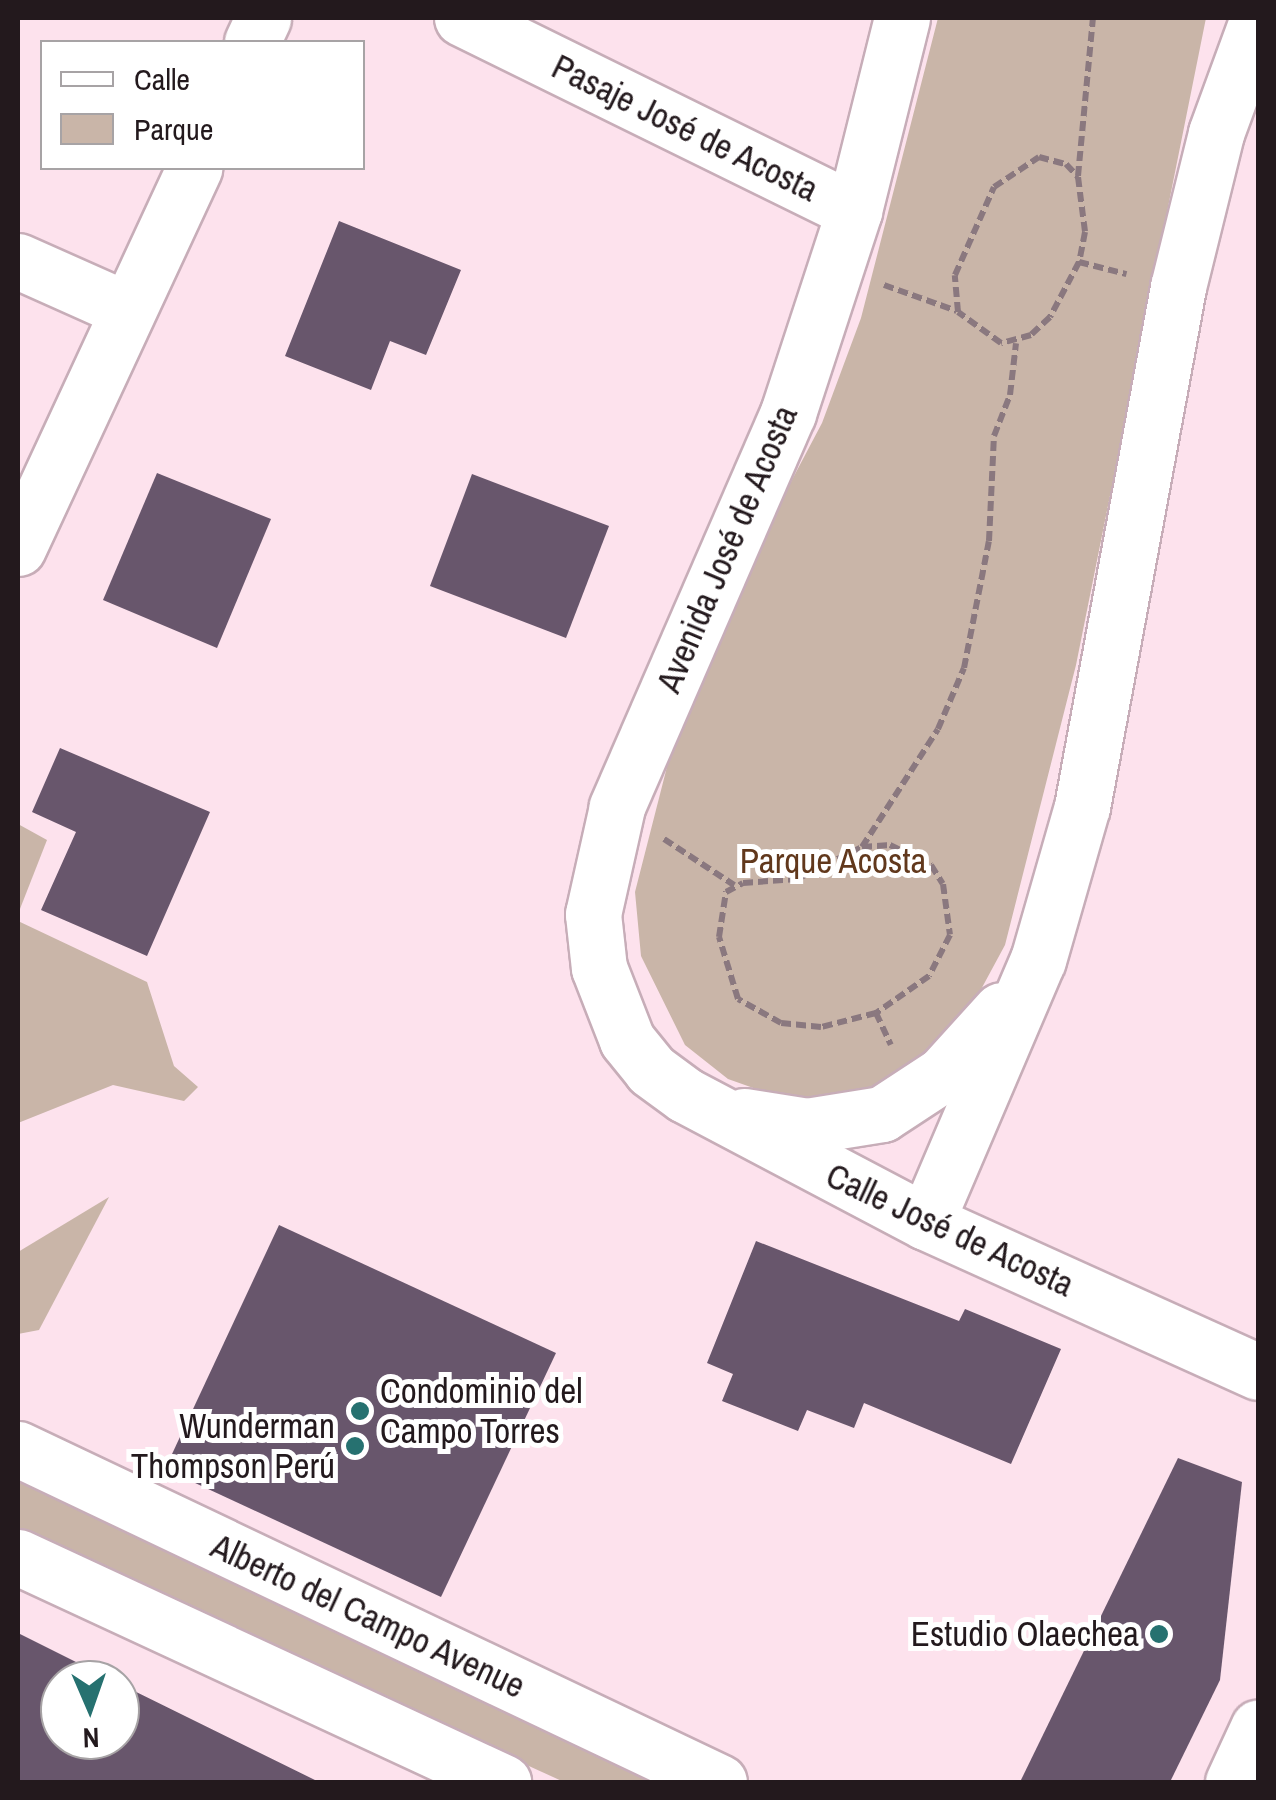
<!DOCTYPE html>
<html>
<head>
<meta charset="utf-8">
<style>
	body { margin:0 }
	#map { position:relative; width:1276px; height:1800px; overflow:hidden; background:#fde2ed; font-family:"Archivo Narrow",sans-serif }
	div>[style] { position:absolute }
	.green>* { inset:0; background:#c9b5a8 }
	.building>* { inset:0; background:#68566c }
	.path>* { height:6px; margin-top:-3px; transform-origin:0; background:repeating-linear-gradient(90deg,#8a787f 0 10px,transparent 0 15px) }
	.roads { filter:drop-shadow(2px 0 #c7adb8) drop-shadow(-2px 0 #c7adb8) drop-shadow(0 2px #c7adb8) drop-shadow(0 -2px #c7adb8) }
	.street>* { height:55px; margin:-27.5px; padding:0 27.5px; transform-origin:27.5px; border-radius:27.5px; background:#fff }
	.secondary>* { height:55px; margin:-27.5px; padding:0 27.5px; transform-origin:27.5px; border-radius:27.5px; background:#fff }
	.dots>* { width:28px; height:28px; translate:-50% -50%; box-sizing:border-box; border:5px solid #fff; border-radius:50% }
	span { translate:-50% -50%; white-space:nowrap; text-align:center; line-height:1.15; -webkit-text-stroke:10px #fff; paint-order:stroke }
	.street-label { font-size:35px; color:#23191d }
	.park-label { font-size:35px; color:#61381c }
	.poi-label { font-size:35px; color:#23191d }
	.left { translate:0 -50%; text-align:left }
	.right { translate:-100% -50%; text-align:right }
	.frame { position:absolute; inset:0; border:20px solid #23191d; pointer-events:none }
	.legend { position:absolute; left:40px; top:40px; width:325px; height:130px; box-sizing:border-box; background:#fff; border:2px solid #a7a3a5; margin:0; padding:12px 18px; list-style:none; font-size:30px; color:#23191d }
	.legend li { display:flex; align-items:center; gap:20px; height:50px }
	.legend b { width:50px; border:2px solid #a7a3a5 }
	.north { position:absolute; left:40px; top:1660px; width:100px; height:100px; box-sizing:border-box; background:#fff; border:2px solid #a7a3a5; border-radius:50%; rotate:178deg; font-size:28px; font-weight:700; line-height:40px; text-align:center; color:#23191d }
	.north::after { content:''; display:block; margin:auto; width:35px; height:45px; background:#267170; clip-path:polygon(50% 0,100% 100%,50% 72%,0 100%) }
</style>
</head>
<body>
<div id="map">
	<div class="green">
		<div style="clip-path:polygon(938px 18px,1206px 18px,1076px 665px,1005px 945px,958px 1032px,887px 1083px,830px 1099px,779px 1097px,728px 1079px,685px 1045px,641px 956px,635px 892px,692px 669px,822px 423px,861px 318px)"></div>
		<div style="clip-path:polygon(18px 824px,47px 840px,18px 914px)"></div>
		<div style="clip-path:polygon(18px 921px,147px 982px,174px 1066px,198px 1087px,184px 1101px,113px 1085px,18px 1123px)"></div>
		<div style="clip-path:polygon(109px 1197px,39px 1330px,18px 1334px,18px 1252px)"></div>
		<div style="clip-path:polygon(18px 1459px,696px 1782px,564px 1782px,18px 1534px)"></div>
	</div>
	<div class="building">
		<div style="clip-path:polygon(339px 221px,461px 270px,426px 355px,390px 341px,371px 390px,285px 356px)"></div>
		<div style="clip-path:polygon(157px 473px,271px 519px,217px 648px,103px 600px)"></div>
		<div style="clip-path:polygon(472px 474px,609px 526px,566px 638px,430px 586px)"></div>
		<div style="clip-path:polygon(60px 748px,210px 812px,147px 956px,41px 910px,76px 832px,32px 812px)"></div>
		<div style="clip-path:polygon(279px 1225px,556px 1353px,441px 1597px,165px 1469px)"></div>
		<div style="clip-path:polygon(756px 1241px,959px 1321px,965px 1309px,1061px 1349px,1011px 1464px,864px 1403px,854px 1428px,807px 1410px,798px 1431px,722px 1401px,733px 1374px,707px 1363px)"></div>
		<div style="clip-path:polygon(1178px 1458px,1242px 1482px,1220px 1680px,1170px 1782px,1020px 1782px)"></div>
		<div style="clip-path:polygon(18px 1633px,112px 1680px,60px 1680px,60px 1740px,120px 1740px,120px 1684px,319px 1782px,18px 1782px)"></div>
	</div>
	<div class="path">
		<div style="left:1039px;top:157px;width:28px;rotate:15deg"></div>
		<div style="left:1066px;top:164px;width:18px;rotate:47deg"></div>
		<div style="left:1078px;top:177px;width:55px;rotate:82.7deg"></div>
		<div style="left:1085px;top:232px;width:31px;rotate:101deg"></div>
		<div style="left:1079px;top:262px;width:62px;rotate:117.8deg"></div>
		<div style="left:1050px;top:317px;width:26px;rotate:137deg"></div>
		<div style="left:1031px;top:335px;width:31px;rotate:165deg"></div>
		<div style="left:1001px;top:343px;width:53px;rotate:-144.2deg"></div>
		<div style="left:958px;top:312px;width:37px;rotate:-95deg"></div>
		<div style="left:955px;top:275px;width:96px;rotate:-66.1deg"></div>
		<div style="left:994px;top:187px;width:54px;rotate:-33.7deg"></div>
		<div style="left:1078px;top:176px;width:159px;rotate:-84.6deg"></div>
		<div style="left:1079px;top:262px;width:49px;rotate:14.3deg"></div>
		<div style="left:884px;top:285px;width:77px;rotate:19.6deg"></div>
		<div style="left:664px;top:839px;width:84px;rotate:33.3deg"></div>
		<div style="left:890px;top:845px;width:46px;rotate:26deg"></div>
		<div style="left:931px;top:865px;width:22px;rotate:58deg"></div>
		<div style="left:943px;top:884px;width:51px;rotate:82.2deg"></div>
		<div style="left:950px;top:935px;width:46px;rotate:117.1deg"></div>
		<div style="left:929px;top:976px;width:65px;rotate:145.1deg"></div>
		<div style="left:876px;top:1013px;width:57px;rotate:165.7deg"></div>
		<div style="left:821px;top:1027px;width:40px;rotate:-174.3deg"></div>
		<div style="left:781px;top:1023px;width:49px;rotate:-150.8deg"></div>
		<div style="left:738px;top:999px;width:65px;rotate:-107deg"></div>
		<div style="left:719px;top:937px;width:46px;rotate:-81.2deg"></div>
		<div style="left:726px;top:892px;width:19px;rotate:-28deg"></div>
		<div style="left:743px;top:883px;width:54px;rotate:-4.2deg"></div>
		<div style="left:797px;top:879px;width:72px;rotate:-26.2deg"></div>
		<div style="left:862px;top:847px;width:28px;rotate:-4deg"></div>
		<div style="left:862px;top:847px;width:140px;rotate:-57.2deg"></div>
		<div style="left:938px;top:729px;width:66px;rotate:-66.9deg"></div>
		<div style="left:964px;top:668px;width:129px;rotate:-78.9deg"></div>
		<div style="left:989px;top:541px;width:105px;rotate:-87.3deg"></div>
		<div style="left:994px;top:436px;width:44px;rotate:-68.7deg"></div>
		<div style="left:1010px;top:395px;width:52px;rotate:-83.4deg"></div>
		<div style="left:876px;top:1013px;width:35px;rotate:65deg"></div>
	</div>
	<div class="roads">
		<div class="street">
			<div style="left:462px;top:18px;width:437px;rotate:26.2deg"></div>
			<div style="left:902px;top:18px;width:199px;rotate:104deg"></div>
			<div style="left:854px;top:211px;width:213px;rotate:108.1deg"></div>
			<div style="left:788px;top:413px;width:430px;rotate:113.5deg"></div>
			<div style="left:617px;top:807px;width:110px;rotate:102.6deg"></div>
			<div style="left:593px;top:914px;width:54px;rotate:83.7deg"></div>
			<div style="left:599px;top:968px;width:77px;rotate:68.7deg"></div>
			<div style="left:627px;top:1040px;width:38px;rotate:51deg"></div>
			<div style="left:651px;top:1070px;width:42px;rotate:36.3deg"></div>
			<div style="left:685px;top:1095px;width:272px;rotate:27.8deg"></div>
			<div style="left:926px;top:1222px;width:364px;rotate:24.3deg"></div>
			<div style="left:252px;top:42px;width:26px;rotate:-65deg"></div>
			<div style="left:18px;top:261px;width:120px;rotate:24deg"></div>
			<div style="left:18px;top:548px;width:419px;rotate:-65.1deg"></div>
			<div style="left:744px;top:1116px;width:64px;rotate:9deg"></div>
			<div style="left:807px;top:1126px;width:76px;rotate:-9.1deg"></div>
			<div style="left:882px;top:1114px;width:73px;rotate:-33.3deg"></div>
			<div style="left:943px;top:1074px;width:86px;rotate:-47.8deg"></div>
			<div style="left:926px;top:1222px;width:285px;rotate:-66.9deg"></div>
			<div style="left:1038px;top:960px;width:159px;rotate:-74deg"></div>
			<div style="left:1082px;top:807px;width:529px;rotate:-79.54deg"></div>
			<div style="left:1178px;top:287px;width:159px;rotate:-76.1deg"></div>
			<div style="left:1216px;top:133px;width:122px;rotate:-69.9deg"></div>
			<div style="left:1233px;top:1782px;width:60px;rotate:-65.2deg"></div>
		</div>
		<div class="secondary">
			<div style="left:18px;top:1449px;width:776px;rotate:25.41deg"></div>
			<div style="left:18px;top:1557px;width:535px;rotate:24.89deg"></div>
		</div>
	</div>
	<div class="dots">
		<div style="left:360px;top:1411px;background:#267170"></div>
		<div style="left:355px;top:1446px;background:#267170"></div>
		<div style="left:1159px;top:1634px;background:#267170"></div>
	</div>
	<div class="street-label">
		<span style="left:685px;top:128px;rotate:26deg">Pasaje José de Acosta</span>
		<span style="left:727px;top:549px;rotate:-67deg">Avenida José de Acosta</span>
		<span style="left:950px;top:1230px;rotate:25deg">Calle José de Acosta</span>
		<span style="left:368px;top:1616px;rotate:25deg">Alberto del Campo Avenue</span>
	</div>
	<div class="park-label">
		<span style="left:833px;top:861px">Parque Acosta</span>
	</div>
	<div class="poi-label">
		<span class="left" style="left:380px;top:1411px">Condominio del<br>Campo Torres</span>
		<span class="right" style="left:335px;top:1446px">Wunderman<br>Thompson Perú</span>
		<span class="right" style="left:1139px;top:1634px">Estudio Olaechea</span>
	</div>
	<div class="frame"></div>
	<ul class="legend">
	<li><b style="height:12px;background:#fff"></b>Calle</li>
	<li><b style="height:28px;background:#c9b5a8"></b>Parque</li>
	</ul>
	<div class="north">N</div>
</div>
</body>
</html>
